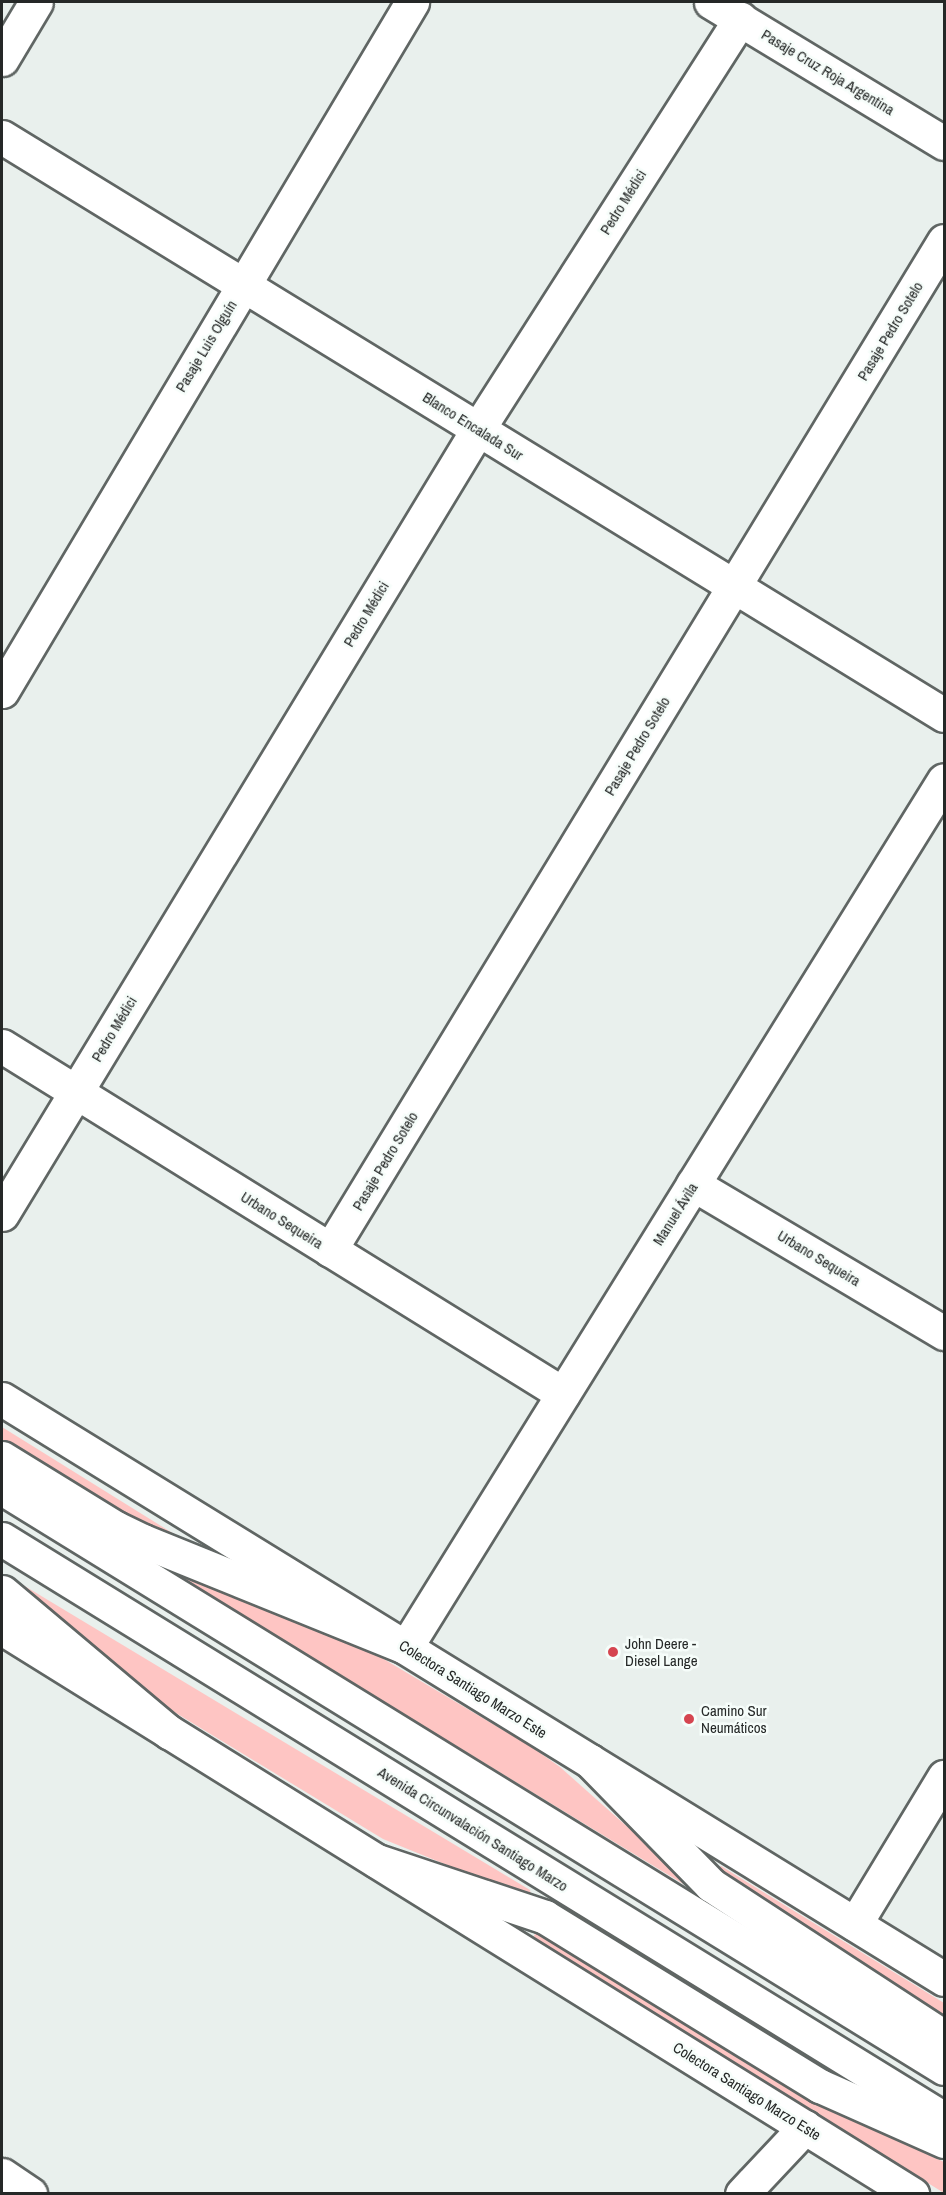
<!DOCTYPE html>
<html>
<head>
<meta charset="utf-8">
<style>
	body { margin:0 }
	#map { position:relative; width:946px; height:2195px; overflow:hidden; background:#e9f0ed; font-family:"Archivo Narrow",sans-serif }
	div>[style] { position:absolute }
	.green>* { inset:0; background:#fec5c3 }
	.roads { filter:drop-shadow(2px 0 #606664) drop-shadow(-2px 0 #606664) drop-shadow(0 2px #606664) drop-shadow(0 -2px #606664) }
	.street>* { height:33px; margin:-16.5px; padding:0 16.5px; transform-origin:16.5px; border-radius:16.5px; background:#fff }
	.secondary>* { height:33px; margin:-16.5px; padding:0 16.5px; transform-origin:16.5px; border-radius:16.5px; background:#fff }
	.highway>* { height:33px; margin:-16.5px; padding:0 16.5px; transform-origin:16.5px; border-radius:16.5px; background:#fff }
	.dots>* { width:16px; height:16px; translate:-50% -50%; box-sizing:border-box; border:3px solid #f6fdfa; border-radius:50% }
	span { translate:-50% -50%; white-space:nowrap; text-align:center; line-height:1.15; -webkit-text-stroke:5px #f6fdfa; paint-order:stroke }
	.street-label { font-size:15px; color:#252827 }
	.poi-label { font-size:15px; color:#252827 }
	.left { translate:0 -50%; text-align:left }
	.frame { position:absolute; inset:0; border:3px solid #252827; pointer-events:none }
</style>
</head>
<body>
<div id="map">
	<div class="green">
		<div style="clip-path:polygon(2px 1427px,174px 1534px,176px 1539px,173px 1541px,2px 1445px)"></div>
		<div style="clip-path:polygon(166px 1560px,382px 1658px,533px 1748px,560px 1767px,686px 1879px,685px 1885px,162px 1567px,160px 1565px)"></div>
		<div style="clip-path:polygon(18px 1582px,530px 1890px,531px 1896px,526px 1897px,383px 1839px,171px 1710px,142px 1689px,17px 1584px)"></div>
		<div style="clip-path:polygon(721px 1866px,944px 2003px,944px 2019px,716px 1869px)"></div>
		<div style="clip-path:polygon(539px 1932px,813px 2101px,944px 2162px,944px 2193px,535px 1939px,534px 1935px)"></div>
	</div>
	<div class="roads">
		<div class="street">
			<div style="left:711px;top:2px;width:272px;rotate:31.2deg"></div>
			<div style="left:2px;top:59px;width:66px;rotate:-59.2deg"></div>
			<div style="left:2px;top:137px;width:1105px;rotate:31.53deg"></div>
			<div style="left:2px;top:691px;width:802px;rotate:-59.24deg"></div>
			<div style="left:2px;top:1046px;width:660px;rotate:31.81deg"></div>
			<div style="left:693px;top:1184px;width:292px;rotate:30.7deg"></div>
			<div style="left:2px;top:1214px;width:918px;rotate:-58.77deg"></div>
			<div style="left:478px;top:429px;width:487px;rotate:-57.4deg"></div>
			<div style="left:330px;top:1250px;width:1181px;rotate:-58.68deg"></div>
			<div style="left:406px;top:1647px;width:1020px;rotate:-58.18deg"></div>
			<div style="left:855px;top:1924px;width:172px;rotate:-58.8deg"></div>
			<div style="left:2px;top:2175px;width:34px;rotate:34deg"></div>
			<div style="left:742px;top:2194px;width:92px;rotate:-46.8deg"></div>
		</div>
		<div class="secondary">
			<div style="left:2px;top:1399px;width:1106px;rotate:31.62deg"></div>
			<div style="left:2px;top:1628px;width:1072px;rotate:31.88deg"></div>
		</div>
		<div class="highway">
			<div style="left:2px;top:1458px;width:134px;rotate:31.6deg"></div>
			<div style="left:116px;top:1528px;width:30px;rotate:26deg"></div>
			<div style="left:143px;top:1541px;width:284px;rotate:22deg"></div>
			<div style="left:2px;top:1488px;width:1106px;rotate:31.62deg"></div>
			<div style="left:2px;top:1539px;width:1106px;rotate:31.62deg"></div>
			<div style="left:2px;top:1592px;width:219px;rotate:40deg"></div>
			<div style="left:590px;top:1761px;width:173px;rotate:45.7deg"></div>
			<div style="left:711px;top:1885px;width:278px;rotate:33.1deg"></div>
			<div style="left:377px;top:1861px;width:177px;rotate:18.4deg"></div>
			<div style="left:545px;top:1917px;width:323px;rotate:31.6deg"></div>
			<div style="left:820px;top:2086px;width:136px;rotate:23.9deg"></div>
		</div>
	</div>
	<div class="dots">
		<div style="left:613px;top:1652px;background:#d54550"></div>
		<div style="left:689px;top:1719px;background:#d54550"></div>
	</div>
	<div class="street-label">
		<span style="left:828px;top:72px;rotate:31deg">Pasaje Cruz Roja Argentina</span>
		<span style="left:623px;top:202px;rotate:-58deg">Pedro Médici</span>
		<span style="left:890px;top:331px;rotate:-59deg">Pasaje Pedro Sotelo</span>
		<span style="left:206px;top:346px;rotate:-59deg">Pasaje Luis Olguín</span>
		<span style="left:473px;top:426px;rotate:32deg">Blanco Encalada Sur</span>
		<span style="left:366px;top:614px;rotate:-59deg">Pedro Médici</span>
		<span style="left:637px;top:746px;rotate:-59deg">Pasaje Pedro Sotelo</span>
		<span style="left:114px;top:1029px;rotate:-59deg">Pedro Médici</span>
		<span style="left:385px;top:1161px;rotate:-59deg">Pasaje Pedro Sotelo</span>
		<span style="left:675px;top:1214px;rotate:-58deg">Manuel Ávila</span>
		<span style="left:282px;top:1220px;rotate:32deg">Urbano Sequeira</span>
		<span style="left:819px;top:1258px;rotate:31deg">Urbano Sequeira</span>
		<span style="left:473px;top:1689px;rotate:32deg">Colectora Santiago Marzo Este</span>
		<span style="left:473px;top:1829px;rotate:32deg">Avenida Circunvalación Santiago Marzo</span>
		<span style="left:747px;top:2091px;rotate:32deg">Colectora Santiago Marzo Este</span>
	</div>
	<div class="poi-label">
		<span class="left" style="left:625px;top:1652px">John Deere -<br>Diesel Lange</span>
		<span class="left" style="left:701px;top:1719px">Camino Sur<br>Neumáticos</span>
	</div>
	<div class="frame"></div>
</div>
</body>
</html>
